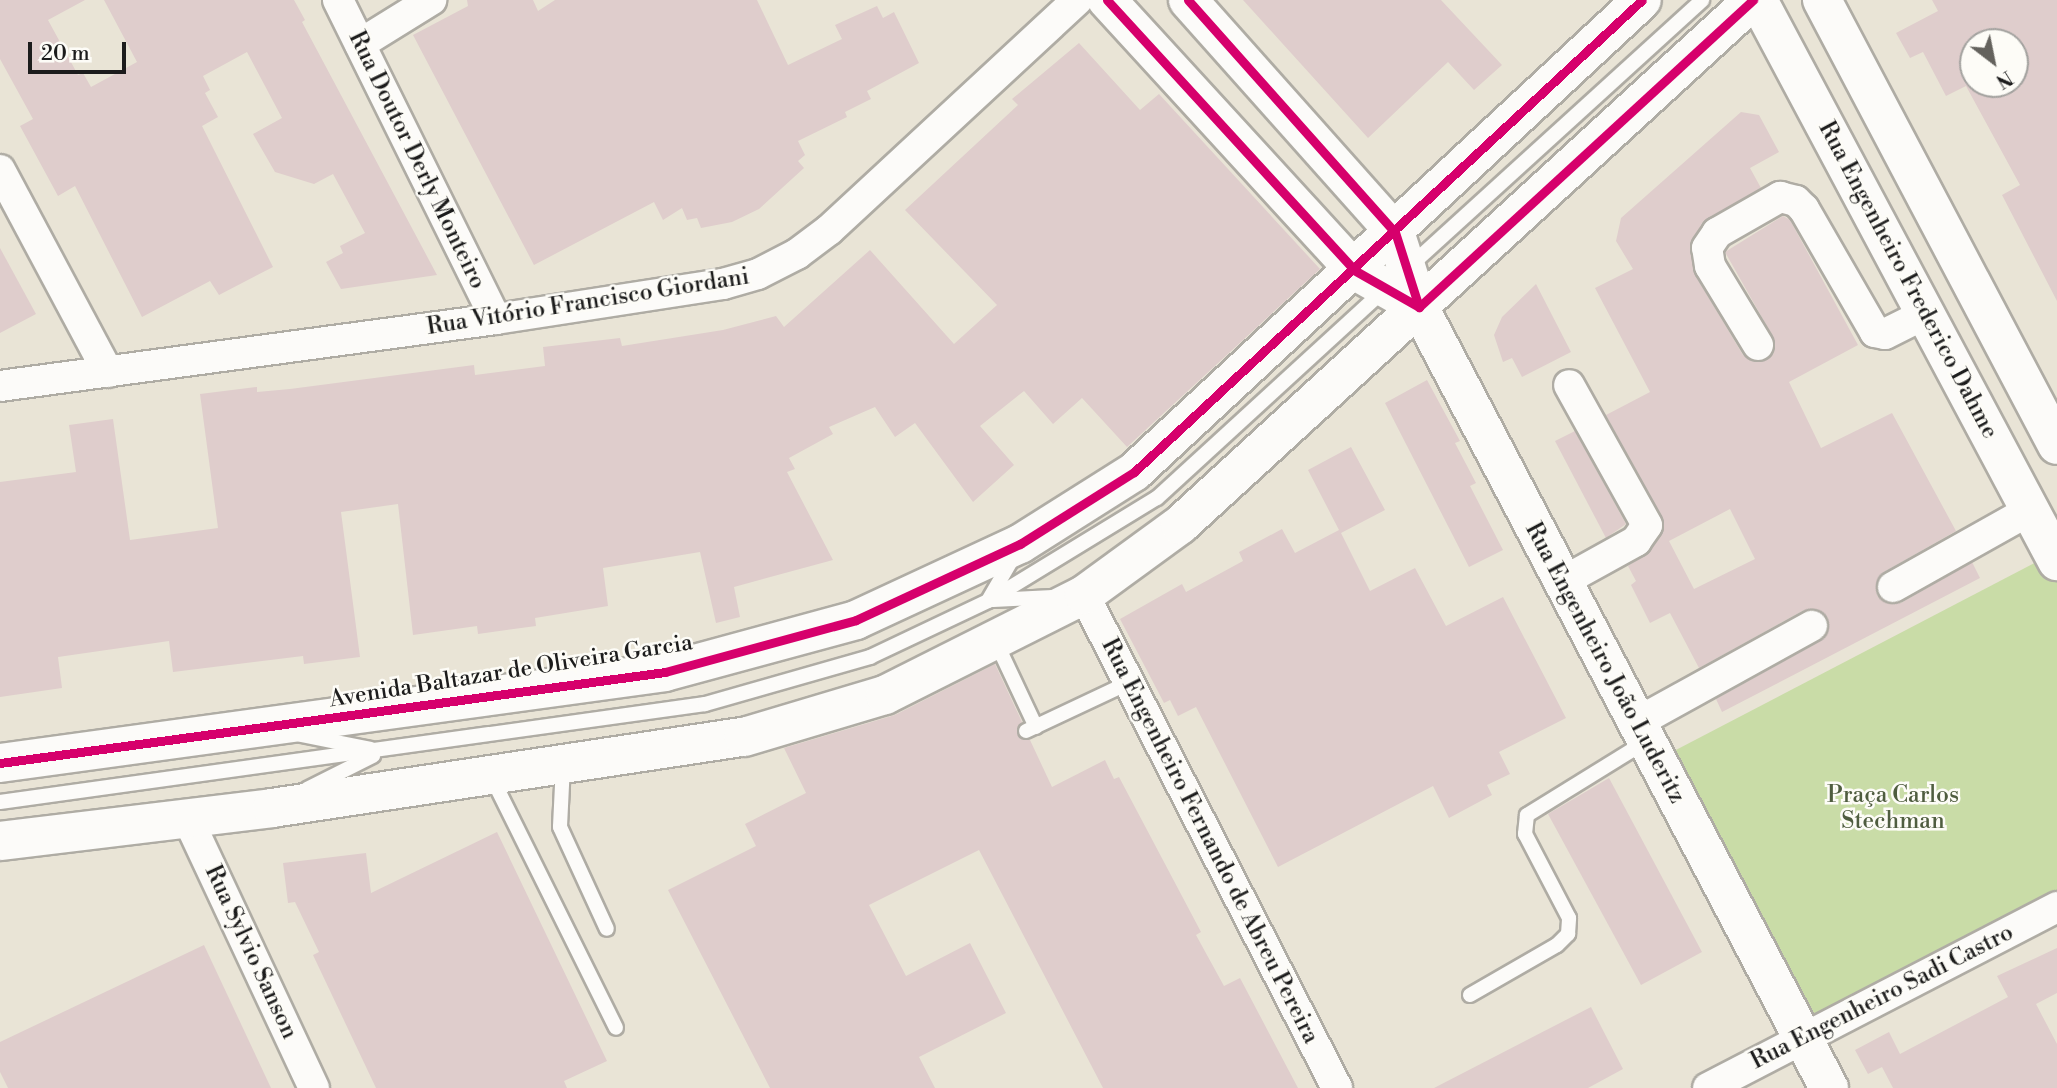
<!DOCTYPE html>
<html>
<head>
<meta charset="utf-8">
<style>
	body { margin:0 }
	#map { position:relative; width:2057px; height:1088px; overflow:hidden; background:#e9e4d6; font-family:"Libre Bodoni",serif }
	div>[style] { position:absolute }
	.green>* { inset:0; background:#c9dca7 }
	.building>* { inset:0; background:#dfcdcc }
	.roads { filter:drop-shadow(2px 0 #afaca4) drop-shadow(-2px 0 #afaca4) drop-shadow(0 2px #afaca4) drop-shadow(0 -2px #afaca4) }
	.lane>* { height:14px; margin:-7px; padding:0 7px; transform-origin:7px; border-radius:7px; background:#fcfbf9 }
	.street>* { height:30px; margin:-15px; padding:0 15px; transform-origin:15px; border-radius:15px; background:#fcfbf9 }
	.secondary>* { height:38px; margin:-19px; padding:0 19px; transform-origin:19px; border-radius:19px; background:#fcfbf9 }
	.cycleway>* { height:9px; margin:-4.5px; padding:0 4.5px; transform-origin:4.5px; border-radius:4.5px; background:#d6006c }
	span { translate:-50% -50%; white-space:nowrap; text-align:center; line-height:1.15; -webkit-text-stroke:5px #fdfcf7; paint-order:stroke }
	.street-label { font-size:23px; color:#1c1c1c }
	.park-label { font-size:23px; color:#4f5d3f }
	.north { position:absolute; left:1959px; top:28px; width:70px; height:70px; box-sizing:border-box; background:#fdfcf7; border:2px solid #a3a29f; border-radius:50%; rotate:148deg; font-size:19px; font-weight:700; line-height:28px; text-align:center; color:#1c1c1c }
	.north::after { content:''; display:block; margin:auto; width:24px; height:32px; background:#64625d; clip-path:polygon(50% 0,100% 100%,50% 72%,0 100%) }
	.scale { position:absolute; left:28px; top:42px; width:98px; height:32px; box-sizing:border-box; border:4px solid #1c1c1c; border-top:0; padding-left:9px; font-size:21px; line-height:24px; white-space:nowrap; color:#1c1c1c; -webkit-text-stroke:5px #fdfcf7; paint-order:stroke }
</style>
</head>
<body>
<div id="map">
	<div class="green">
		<div style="clip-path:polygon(2046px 557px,2057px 578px,2057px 895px,1813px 1022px,1672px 752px)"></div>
	</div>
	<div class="building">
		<div style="clip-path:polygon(0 0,85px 0,48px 20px,78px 75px,83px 73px,91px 87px,137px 62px,104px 0,294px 0,305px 20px,302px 22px,437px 275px,341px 289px,326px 262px,343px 253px,340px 246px,365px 233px,333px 174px,314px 184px,275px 172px,253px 134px,282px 118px,247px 52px,203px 76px,210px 90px,205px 93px,218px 117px,202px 126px,273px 267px,219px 295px,210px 281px,142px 317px,75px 186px,58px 196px,20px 126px,33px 119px,0 59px)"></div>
		<div style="clip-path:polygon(467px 0,533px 0,538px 11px,555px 0,757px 0,788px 65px,842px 39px,835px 25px,877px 6px,883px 18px,894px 12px,919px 63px,867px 91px,871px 99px,845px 112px,847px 117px,798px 141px,805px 155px,798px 161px,804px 168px,759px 209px,732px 222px,701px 228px,697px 218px,687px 220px,682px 208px,663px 220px,654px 202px,534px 265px,413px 35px,468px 6px)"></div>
		<div style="clip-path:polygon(1243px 0,1441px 0,1502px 65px,1474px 90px,1448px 62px,1368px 138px)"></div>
		<div style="clip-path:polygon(evenodd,1932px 0,2057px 0,2057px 301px,2002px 195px,2020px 185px,1966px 86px,1946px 96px,1923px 52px,1910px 58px,1896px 33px,1938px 11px,1932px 0,1973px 42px,2015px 42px,2015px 84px,1973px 84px,1973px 42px)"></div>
		<div style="clip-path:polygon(1079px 43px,1140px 110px,1159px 94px,1320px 269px,1127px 447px,1082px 398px,1053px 424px,1024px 391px,980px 426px,1014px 465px,973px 502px,915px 423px,895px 437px,875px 407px,829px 427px,833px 434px,789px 458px,795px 469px,787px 472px,833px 560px,734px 587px,740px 617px,716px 623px,700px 552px,603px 568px,608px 606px,535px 618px,536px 626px,478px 634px,477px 626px,413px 635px,398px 504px,341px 512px,360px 657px,304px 664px,303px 656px,173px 672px,169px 641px,58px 657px,62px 688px,0 697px,0 482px,76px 472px,69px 425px,113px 419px,130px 540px,218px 528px,200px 394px,257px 387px,257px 392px,290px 389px,474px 365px,475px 375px,545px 366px,543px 347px,620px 338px,622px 346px,723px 330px,776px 316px,784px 327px,870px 250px,954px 344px,997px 305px,905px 210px,1018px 105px,1012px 99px)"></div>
		<div style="clip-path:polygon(evenodd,1741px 112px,1759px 115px,1779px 152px,1750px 168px,1761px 188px,1702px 223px,1690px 250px,1695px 275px,1743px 355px,1758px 362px,1766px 360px,1774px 353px,1773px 337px,1725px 252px,1783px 216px,1790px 220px,1858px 345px,1789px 382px,1821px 448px,1892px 413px,1956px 531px,1884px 572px,1876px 586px,1877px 595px,1885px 602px,1901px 603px,1972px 562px,1980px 578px,1722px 712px,1716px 699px,1820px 641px,1827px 634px,1828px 618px,1820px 611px,1804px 610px,1699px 668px,1670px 613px,1650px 623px,1631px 585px,1636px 581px,1628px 566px,1650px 551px,1664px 525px,1606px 415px,1650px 392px,1595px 288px,1633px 269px,1616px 241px,1621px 218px,1741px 112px,1730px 509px,1755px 559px,1694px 589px,1669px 541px,1730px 509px)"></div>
		<div style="clip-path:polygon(0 248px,36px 314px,0 333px)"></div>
		<div style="clip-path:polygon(1536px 284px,1571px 352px,1522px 377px,1512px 358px,1503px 362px,1494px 335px,1502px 317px)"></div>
		<div style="clip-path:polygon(1427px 380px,1460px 441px,1455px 443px,1476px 483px,1470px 486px,1503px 550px,1469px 567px,1385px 403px)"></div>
		<div style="clip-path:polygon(1575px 431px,1626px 524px,1606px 538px,1555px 441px)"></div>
		<div style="clip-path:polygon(1351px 447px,1385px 510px,1341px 533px,1370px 591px,1415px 568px,1446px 626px,1503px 597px,1566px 718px,1499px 752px,1510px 774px,1487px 785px,1492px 795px,1449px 818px,1433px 786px,1278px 867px,1196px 707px,1178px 716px,1170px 700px,1164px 703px,1120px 619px,1182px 584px,1186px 592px,1243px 561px,1239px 552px,1282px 529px,1295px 553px,1339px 530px,1308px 470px)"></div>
		<div style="clip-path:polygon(995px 664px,1022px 722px,1018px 736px,1030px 740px,1052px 787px,1105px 760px,1114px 779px,1119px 777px,1201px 932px,1196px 935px,1224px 986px,1240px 978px,1298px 1088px,1103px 1088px,979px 850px,869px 905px,906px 976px,970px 943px,1006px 1013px,919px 1057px,935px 1088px,770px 1088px,668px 890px,756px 846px,745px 824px,806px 793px,784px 748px,895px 715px)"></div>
		<div style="clip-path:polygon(1609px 778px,1702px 952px,1641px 985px,1548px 814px)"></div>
		<div style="clip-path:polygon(497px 832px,607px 1061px,564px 1081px,567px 1088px,376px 1088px,313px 955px,319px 952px,295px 902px,288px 903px,283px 863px,366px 853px,371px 893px)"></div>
		<div style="clip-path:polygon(204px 945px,271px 1088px,8px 1088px,0 1072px,0 1042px)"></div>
		<div style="clip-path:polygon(2057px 948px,2057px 993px,2036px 1004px,2057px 1044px,2057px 1088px,1893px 1088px,1882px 1067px,1868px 1074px,1855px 1050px,1889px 1032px,1900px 1054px,2008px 997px,1997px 976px)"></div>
		<div style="clip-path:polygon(1591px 1007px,1623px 1069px,1588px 1088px,1434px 1088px)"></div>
	</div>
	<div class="roads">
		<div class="lane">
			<div style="left:1410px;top:266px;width:395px;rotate:-42.3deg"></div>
			<div style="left:989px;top:599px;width:50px;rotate:-59.8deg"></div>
			<div style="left:993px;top:600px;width:60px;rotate:-2.9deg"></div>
			<div style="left:995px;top:640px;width:96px;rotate:64.8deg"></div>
			<div style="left:1026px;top:731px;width:113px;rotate:-25.2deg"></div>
			<div style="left:301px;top:735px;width:71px;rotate:11.3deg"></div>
			<div style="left:563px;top:765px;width:62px;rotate:92.8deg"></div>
			<div style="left:560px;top:827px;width:112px;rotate:65.3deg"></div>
			<div style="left:491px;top:776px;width:281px;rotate:63.6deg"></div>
			<div style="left:307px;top:789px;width:74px;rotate:-26.6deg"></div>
			<div style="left:0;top:802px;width:712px;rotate:-7.91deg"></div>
			<div style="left:705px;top:704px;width:172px;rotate:-15.9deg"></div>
			<div style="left:870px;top:657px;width:131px;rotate:-25.4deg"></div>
			<div style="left:988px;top:601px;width:198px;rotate:-31.4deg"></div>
			<div style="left:1157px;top:498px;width:309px;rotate:-42.5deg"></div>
			<div style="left:1470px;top:995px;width:100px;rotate:-29.9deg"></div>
			<div style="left:1557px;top:945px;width:16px;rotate:-45deg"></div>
			<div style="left:1568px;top:934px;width:16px;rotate:-86deg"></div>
			<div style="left:1569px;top:918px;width:95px;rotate:-117.6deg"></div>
			<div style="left:1525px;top:834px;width:19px;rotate:-84deg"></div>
			<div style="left:1527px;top:815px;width:139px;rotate:-31.7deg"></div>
		</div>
		<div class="street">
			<div style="left:338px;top:0;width:356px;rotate:63.7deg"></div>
			<div style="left:360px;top:44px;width:84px;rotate:-31.8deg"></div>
			<div style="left:0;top:170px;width:229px;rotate:61.9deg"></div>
			<div style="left:1758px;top:345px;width:92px;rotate:-121.3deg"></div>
			<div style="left:1710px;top:266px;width:18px;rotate:-99deg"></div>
			<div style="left:1707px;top:248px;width:18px;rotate:-56deg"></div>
			<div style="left:1717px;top:233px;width:73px;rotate:-29.7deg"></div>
			<div style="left:1780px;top:197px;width:16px;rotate:14deg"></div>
			<div style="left:1796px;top:201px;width:11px;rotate:45deg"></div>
			<div style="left:1804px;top:209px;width:142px;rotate:60deg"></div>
			<div style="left:1875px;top:332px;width:10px;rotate:11deg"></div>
			<div style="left:1885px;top:334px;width:45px;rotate:-26.6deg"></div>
			<div style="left:0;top:386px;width:501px;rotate:-7.69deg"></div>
			<div style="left:496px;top:319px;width:230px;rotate:-8.8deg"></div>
			<div style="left:723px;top:284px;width:36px;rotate:-16deg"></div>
			<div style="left:758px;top:274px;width:44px;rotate:-27.1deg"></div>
			<div style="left:797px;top:254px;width:40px;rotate:-37deg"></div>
			<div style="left:829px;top:230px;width:338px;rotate:-42.8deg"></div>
			<div style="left:1562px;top:582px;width:85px;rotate:-29deg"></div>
			<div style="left:1636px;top:541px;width:19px;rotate:-55deg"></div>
			<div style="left:1647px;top:525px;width:160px;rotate:-119.1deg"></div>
			<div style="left:1893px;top:587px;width:157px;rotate:-29.3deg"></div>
			<div style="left:1084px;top:595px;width:554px;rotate:62.83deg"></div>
			<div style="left:1636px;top:723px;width:201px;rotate:-28.9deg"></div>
			<div style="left:187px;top:817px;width:299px;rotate:64.9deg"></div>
			<div style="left:1708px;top:1088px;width:393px;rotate:-27.4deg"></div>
		</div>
		<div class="secondary">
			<div style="left:1107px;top:0;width:366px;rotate:47.5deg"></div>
			<div style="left:1354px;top:270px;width:75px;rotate:29.6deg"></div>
			<div style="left:1188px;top:0;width:311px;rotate:48.3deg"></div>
			<div style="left:1395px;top:232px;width:79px;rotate:72.3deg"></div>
			<div style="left:1419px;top:307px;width:882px;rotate:62.3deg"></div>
			<div style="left:1758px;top:0;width:636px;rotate:61.94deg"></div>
			<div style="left:1822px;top:0;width:503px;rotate:62.16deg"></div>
			<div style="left:0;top:763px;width:671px;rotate:-7.79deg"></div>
			<div style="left:665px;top:672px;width:198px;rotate:-15.2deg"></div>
			<div style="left:856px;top:620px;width:181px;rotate:-24.9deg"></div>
			<div style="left:1020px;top:544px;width:135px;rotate:-32.3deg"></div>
			<div style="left:1134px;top:472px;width:693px;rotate:-42.9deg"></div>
			<div style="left:0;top:841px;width:274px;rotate:-6.9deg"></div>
			<div style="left:272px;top:808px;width:477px;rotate:-8.6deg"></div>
			<div style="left:744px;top:737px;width:147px;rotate:-16.6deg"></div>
			<div style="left:885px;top:695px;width:223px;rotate:-26.7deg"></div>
			<div style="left:1084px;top:595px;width:119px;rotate:-36.1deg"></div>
			<div style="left:1180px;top:525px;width:777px;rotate:-42.5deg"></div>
		</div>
	</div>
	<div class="cycleway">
		<div style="left:1107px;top:0;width:366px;rotate:47.5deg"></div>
		<div style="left:1354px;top:270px;width:75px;rotate:29.6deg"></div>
		<div style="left:1188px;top:0;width:311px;rotate:48.3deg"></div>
		<div style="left:1395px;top:232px;width:79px;rotate:72.3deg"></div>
		<div style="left:1419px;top:307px;width:454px;rotate:-42.6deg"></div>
		<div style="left:0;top:763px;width:671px;rotate:-7.79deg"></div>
		<div style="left:665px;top:672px;width:198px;rotate:-15.2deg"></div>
		<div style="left:856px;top:620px;width:181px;rotate:-24.9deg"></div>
		<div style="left:1020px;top:544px;width:135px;rotate:-32.3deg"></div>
		<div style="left:1134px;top:472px;width:693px;rotate:-42.9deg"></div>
	</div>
	<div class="street-label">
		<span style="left:417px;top:160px;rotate:64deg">Rua Doutor Derly Monteiro</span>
		<span style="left:1908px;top:280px;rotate:62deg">Rua Engenheiro Frederico Dahme</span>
		<span style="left:588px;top:302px;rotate:-9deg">Rua Vitório Francisco Giordani</span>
		<span style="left:1605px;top:663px;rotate:62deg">Rua Engenheiro João Luderitz</span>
		<span style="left:511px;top:671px;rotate:-9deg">Avenida Baltazar de Oliveira Garcia</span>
		<span style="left:1210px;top:841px;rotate:63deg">Rua Engenheiro Fernando de Abreu Pereira</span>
		<span style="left:251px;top:952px;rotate:65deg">Rua Sylvio Sanson</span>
		<span style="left:1882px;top:997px;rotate:-27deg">Rua Engenheiro Sadi Castro</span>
	</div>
	<div class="park-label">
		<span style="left:1893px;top:808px">Praça Carlos<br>Stechman</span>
	</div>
	<div class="north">N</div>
	<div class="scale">20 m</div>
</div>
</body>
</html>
